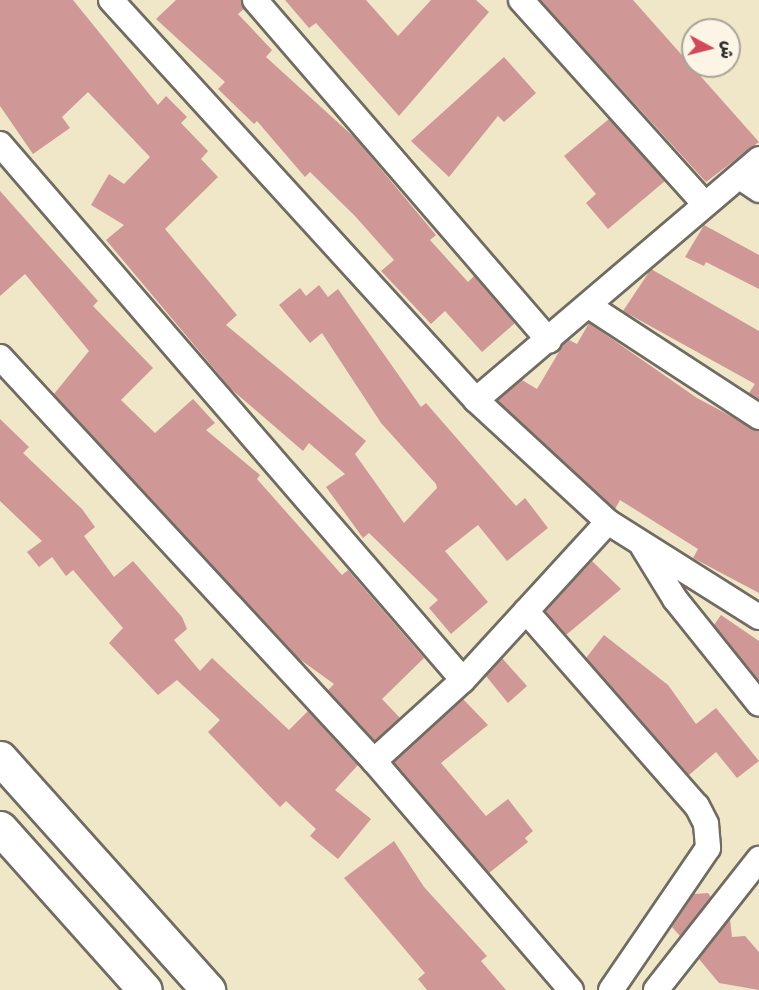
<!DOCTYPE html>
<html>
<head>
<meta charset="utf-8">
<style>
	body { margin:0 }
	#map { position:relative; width:759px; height:990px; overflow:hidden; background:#f0e6c8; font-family:Sriracha,"Playpen Sans Arabic",sans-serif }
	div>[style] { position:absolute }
	.building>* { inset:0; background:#cf9897 }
	.roads { filter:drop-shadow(2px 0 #706c62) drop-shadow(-2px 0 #706c62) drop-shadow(0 2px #706c62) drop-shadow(0 -2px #706c62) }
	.street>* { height:24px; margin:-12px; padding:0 12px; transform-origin:12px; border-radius:12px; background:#fff }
	.highway>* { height:33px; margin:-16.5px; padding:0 16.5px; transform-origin:16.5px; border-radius:16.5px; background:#fff }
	span { translate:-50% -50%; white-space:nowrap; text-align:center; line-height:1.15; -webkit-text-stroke:6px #fcf5e5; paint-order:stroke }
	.north { position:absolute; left:681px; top:18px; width:60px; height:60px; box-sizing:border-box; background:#fcf5e5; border:2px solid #a8a49b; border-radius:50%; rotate:97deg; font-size:16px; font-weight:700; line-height:24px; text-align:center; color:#2b2b2b }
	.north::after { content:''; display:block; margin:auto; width:21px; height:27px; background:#d1495b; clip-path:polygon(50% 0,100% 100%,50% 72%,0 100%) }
</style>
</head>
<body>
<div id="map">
	<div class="building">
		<div style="clip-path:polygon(0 0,73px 0,158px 105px,166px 96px,187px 117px,181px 123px,208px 151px,201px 159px,218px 177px,165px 229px,237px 315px,226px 325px,366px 441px,355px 454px,404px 523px,437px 488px,436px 484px,381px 423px,322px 333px,310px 343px,279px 305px,300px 288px,306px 296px,319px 285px,328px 297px,338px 289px,421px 407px,426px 403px,516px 506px,525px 498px,548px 528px,507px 561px,478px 525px,445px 551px,488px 602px,451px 634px,429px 608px,438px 600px,369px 533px,363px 538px,326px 487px,345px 474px,309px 443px,303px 451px,231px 389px,106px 240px,124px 225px,91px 205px,109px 174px,124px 184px,150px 157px,88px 92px,62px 117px,70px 128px,33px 154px,0 106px)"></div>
		<div style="clip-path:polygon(176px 0,241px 0,244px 9px,238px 14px,272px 50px,266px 57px,355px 138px,436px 235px,430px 240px,468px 282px,474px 276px,515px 323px,482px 352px,445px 311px,431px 324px,381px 271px,394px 260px,355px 216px,310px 172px,305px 177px,257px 121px,254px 124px,218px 89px,225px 82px,156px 19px)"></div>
		<div style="clip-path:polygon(285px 0,366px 0,398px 36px,431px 0,476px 0,489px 12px,399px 116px,316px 23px,309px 28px)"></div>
		<div style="clip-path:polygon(540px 0,633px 0,759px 142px,706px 182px)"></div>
		<div style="clip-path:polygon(504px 57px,536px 93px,504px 122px,498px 116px,449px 177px,411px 141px)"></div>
		<div style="clip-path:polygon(609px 119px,665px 181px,608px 229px,586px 203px,596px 194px,564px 156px)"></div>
		<div style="clip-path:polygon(0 191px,98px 301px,93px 306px,153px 368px,121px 400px,155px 433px,193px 399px,215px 423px,206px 430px,260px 475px,257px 479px,342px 575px,348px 570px,424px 658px,382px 699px,400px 718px,375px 741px,328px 690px,334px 684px,298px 658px,54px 394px,89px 351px,25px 274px,0 296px)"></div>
		<div style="clip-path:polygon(704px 225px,759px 255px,759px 289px,706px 262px,704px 266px,685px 257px)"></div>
		<div style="clip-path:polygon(651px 269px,759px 331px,759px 400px,749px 393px,755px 384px,623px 311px)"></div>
		<div style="clip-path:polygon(589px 323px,697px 398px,759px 431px,759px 593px,693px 558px,698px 549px,620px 500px,615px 509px,497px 400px,522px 380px,537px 389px,563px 345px,569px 340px,577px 344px)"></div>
		<div style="clip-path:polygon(0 419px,29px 447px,23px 453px,82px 509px,95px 527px,84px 536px,114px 577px,133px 561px,182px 617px,187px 629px,174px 640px,200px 671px,212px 658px,289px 730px,308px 711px,358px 765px,335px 790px,371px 819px,338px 859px,310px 836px,316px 829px,286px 801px,280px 807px,208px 732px,220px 720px,177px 680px,158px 695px,109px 643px,123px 628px,73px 570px,66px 576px,52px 557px,39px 567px,27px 552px,42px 541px,0 501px)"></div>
		<div style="clip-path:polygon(592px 561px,621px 589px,566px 635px,545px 611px)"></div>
		<div style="clip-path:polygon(721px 615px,759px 641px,759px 681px,714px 625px)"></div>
		<div style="clip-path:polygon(604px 635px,668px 685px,696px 724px,716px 708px,759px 761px,737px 778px,716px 752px,689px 775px,586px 658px)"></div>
		<div style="clip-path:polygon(502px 658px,527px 686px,508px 703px,486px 676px)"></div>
		<div style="clip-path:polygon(463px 699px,488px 725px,441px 763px,486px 816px,508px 799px,533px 831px,525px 838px,528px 842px,489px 873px,394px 762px)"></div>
		<div style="clip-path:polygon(394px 841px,424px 887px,487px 956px,481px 961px,506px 990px,427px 990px,418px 979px,425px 973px,344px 878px)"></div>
		<div style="clip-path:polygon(708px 893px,711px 897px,680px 936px,672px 927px,694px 894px)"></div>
		<div style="clip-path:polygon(730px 919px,732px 937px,745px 936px,759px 952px,759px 990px,719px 983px,699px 959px)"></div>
	</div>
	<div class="roads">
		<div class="street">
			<div style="left:111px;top:0;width:542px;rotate:47.62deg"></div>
			<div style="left:476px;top:400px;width:180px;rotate:42.7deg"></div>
			<div style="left:608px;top:522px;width:178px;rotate:32.2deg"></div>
			<div style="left:255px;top:0;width:450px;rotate:49.2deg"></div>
			<div style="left:521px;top:0;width:273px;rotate:48deg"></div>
			<div style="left:0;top:144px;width:708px;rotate:49.18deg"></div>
			<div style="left:740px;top:177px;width:23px;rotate:34deg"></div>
			<div style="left:589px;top:306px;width:203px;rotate:33.1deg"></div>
			<div style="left:0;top:357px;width:551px;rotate:47.21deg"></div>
			<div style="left:374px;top:761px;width:302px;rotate:49.3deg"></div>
			<div style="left:476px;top:400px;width:372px;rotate:-40.4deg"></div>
			<div style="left:643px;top:547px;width:61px;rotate:58.4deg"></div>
			<div style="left:675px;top:599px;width:134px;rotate:51.3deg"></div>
			<div style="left:526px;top:611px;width:259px;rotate:48.8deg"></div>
			<div style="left:697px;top:806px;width:20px;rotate:63deg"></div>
			<div style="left:706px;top:824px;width:24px;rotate:85deg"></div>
			<div style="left:708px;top:848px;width:172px;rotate:124.3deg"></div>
			<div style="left:374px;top:761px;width:120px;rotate:-42.3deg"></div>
			<div style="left:463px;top:680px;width:214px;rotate:-47.5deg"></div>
			<div style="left:656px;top:990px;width:167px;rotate:-51.8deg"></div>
		</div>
		<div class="highway">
			<div style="left:0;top:758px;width:312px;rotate:48.1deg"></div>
			<div style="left:0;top:828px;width:217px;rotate:48.2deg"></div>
		</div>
	</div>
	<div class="north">ش</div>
</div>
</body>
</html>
